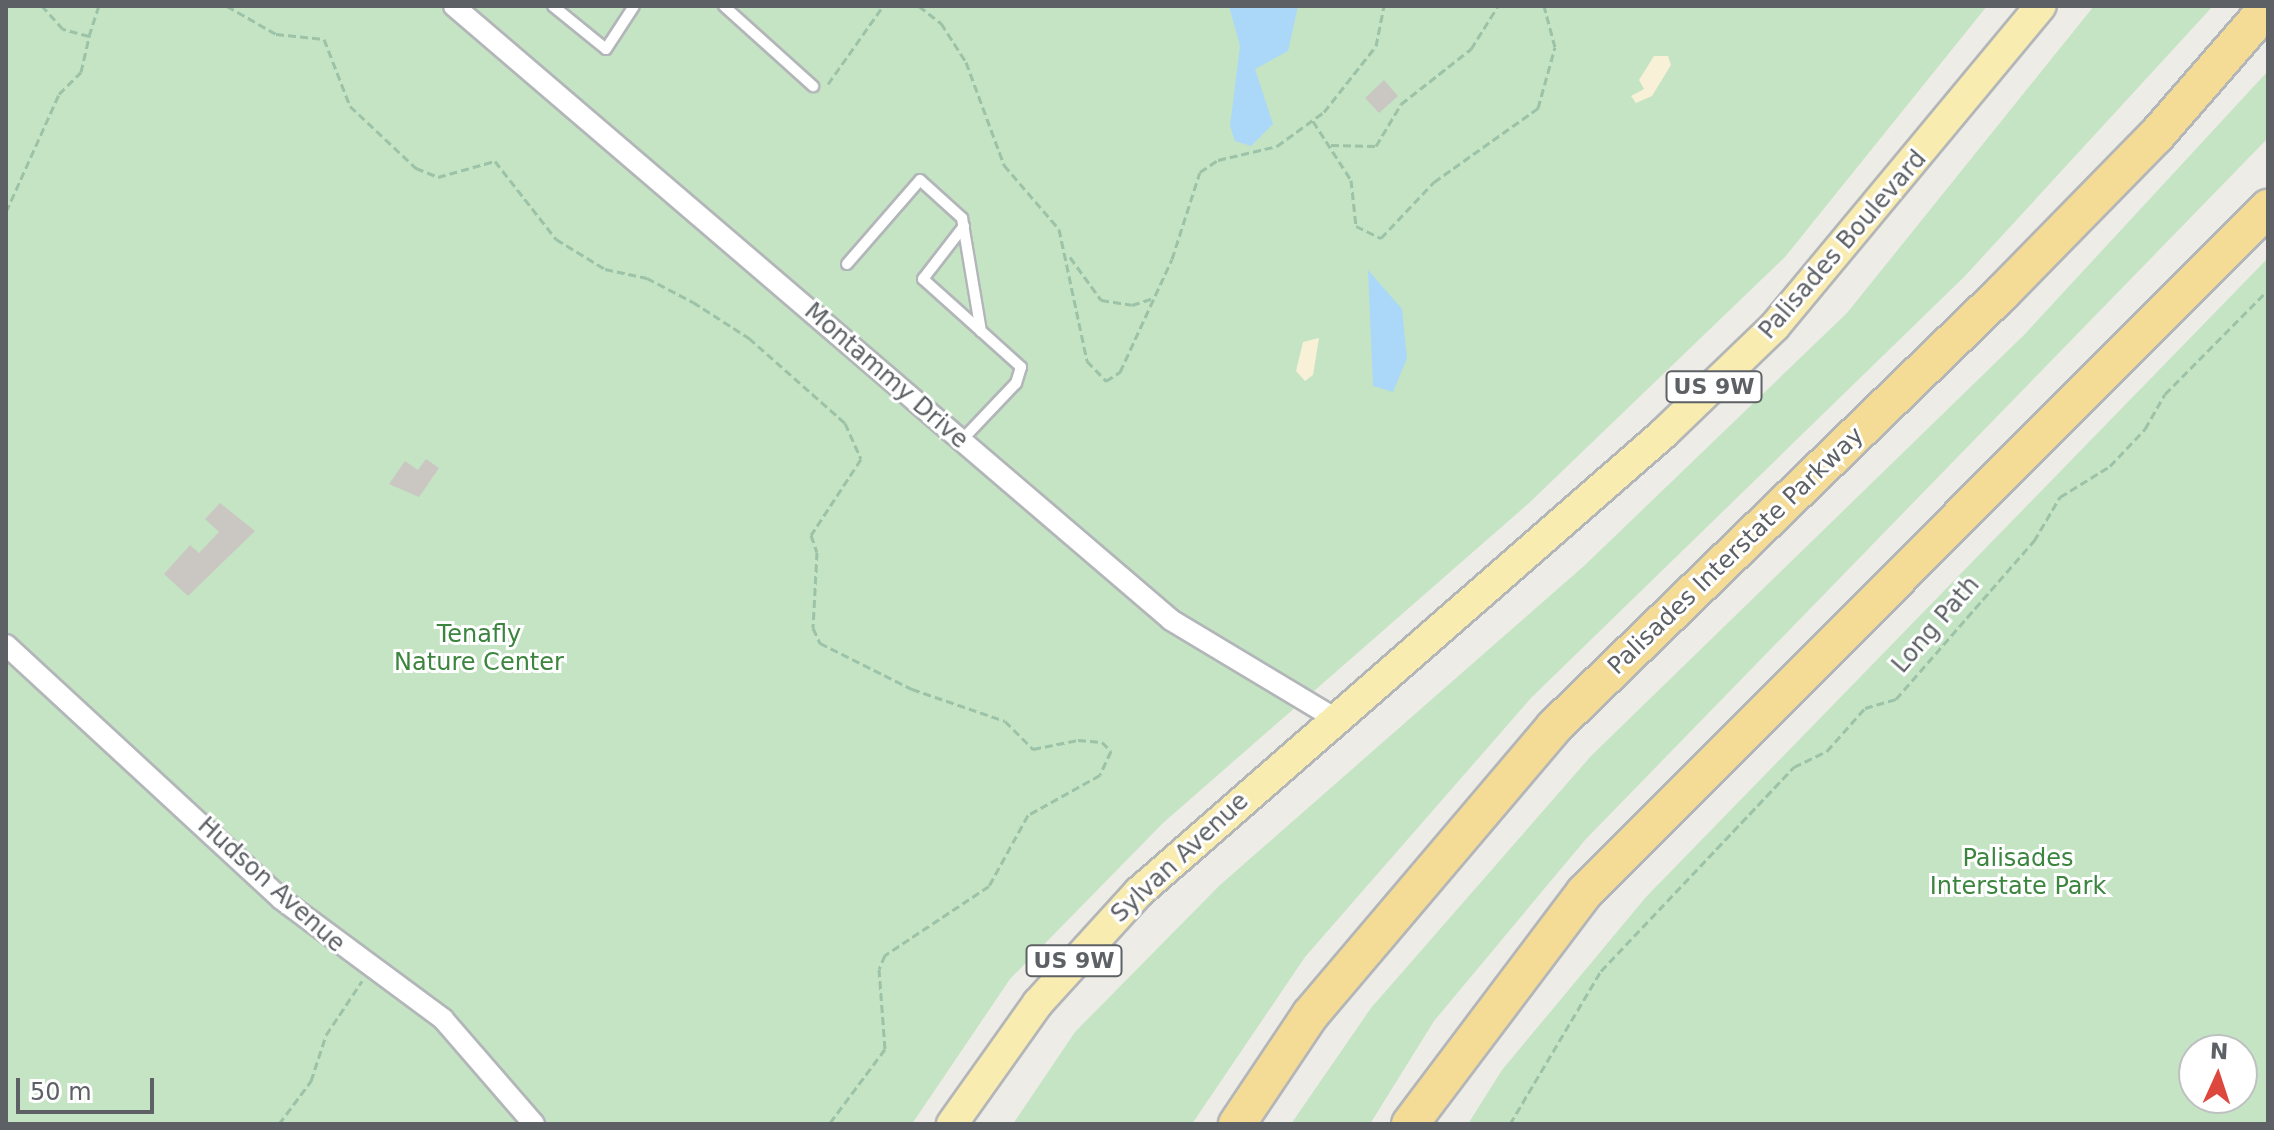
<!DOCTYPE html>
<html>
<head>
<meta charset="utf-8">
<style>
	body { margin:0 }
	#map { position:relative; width:2274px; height:1130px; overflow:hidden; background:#eeece6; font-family:"DejaVu Sans",sans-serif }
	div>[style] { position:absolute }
	.green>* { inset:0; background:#c4e4c4 }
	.sand>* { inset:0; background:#f8f0d7 }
	.water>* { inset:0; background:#abd8f9 }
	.building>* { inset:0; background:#cac7c2 }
	.path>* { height:3px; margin-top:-1.5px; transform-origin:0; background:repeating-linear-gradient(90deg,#9cc2a7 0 8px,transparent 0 12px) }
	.roads { filter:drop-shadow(2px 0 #b3b6b9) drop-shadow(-2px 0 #b3b6b9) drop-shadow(0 2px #b3b6b9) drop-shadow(0 -2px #b3b6b9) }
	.lane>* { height:10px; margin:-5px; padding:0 5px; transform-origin:5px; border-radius:5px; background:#fff }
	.street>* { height:20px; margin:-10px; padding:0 10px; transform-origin:10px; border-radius:10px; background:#fff }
	.primary>* { height:30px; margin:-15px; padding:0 15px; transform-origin:15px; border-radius:15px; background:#f9ecb0 }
	.highway>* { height:36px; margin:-18px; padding:0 18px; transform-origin:18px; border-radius:18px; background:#f5dc96 }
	span { translate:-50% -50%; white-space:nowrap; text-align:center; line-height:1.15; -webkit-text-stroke:6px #fff; paint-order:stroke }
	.shield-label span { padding:2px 6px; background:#fff; border:2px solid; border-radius:6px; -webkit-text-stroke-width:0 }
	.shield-label { font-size:22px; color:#5d6165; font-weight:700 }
	.street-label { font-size:24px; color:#5d6165 }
	.park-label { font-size:24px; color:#3c853f }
	.frame { position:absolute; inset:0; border:8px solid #5d6165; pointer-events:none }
	.north { position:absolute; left:2178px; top:1034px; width:80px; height:80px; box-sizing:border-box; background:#fff; border:2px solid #bec0c1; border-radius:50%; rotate:3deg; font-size:22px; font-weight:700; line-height:32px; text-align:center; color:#5d6165 }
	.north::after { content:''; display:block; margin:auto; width:28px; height:36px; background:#dd473d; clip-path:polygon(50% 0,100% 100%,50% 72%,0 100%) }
	.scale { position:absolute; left:16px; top:1078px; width:138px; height:36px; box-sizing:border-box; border:4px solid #5d6165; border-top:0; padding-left:10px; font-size:24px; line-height:28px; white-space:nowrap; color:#5d6165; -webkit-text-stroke:6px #fff; paint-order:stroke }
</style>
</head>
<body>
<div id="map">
	<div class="green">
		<div style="clip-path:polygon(6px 6px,1987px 6px,1785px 257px,1529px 503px,1163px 823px,1010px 979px,912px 1124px,6px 1124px)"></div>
		<div style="clip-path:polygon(2094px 6px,2213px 6px,1965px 276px,1531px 698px,1305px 957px,1192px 1124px,1013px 1124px,1075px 1032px,1220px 885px,1585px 565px,1847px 313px)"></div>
		<div style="clip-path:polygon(2268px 71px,2268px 138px,1585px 840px,1434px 1021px,1370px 1124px,1291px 1124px,1371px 1008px,1591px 756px,2024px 335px)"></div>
		<div style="clip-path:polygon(evenodd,2268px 258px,2268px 1124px,1468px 1124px,1502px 1070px,1646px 897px,2268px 258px,2194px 1050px,2242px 1050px,2242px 1098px,2194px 1098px,2194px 1050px)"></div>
	</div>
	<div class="sand">
		<div style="clip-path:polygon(1654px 56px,1668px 56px,1671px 65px,1652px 96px,1636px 103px,1631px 96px,1644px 89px,1639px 80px)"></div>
		<div style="clip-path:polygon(1319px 338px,1313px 375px,1305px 381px,1296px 371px,1303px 342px)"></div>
	</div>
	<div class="water">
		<div style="clip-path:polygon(1229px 6px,1298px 6px,1288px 51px,1255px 69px,1273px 124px,1251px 146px,1235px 141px,1230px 126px,1240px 46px)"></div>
		<div style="clip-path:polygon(1368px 270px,1402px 309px,1407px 358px,1393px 392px,1373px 386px)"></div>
	</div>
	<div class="building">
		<div style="clip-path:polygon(1384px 80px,1398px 96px,1379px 113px,1365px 98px)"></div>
		<div style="clip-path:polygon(426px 459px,439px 468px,419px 497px,389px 484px,405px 461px,418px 470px)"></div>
		<div style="clip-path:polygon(220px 503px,255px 531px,188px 596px,164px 574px,190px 545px,199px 553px,219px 532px,205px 519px)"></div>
	</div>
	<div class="path">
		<div style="left:227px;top:6px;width:56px;rotate:29.7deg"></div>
		<div style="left:276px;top:34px;width:48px;rotate:5.9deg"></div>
		<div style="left:324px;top:39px;width:72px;rotate:68.8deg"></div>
		<div style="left:350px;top:106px;width:91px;rotate:43.2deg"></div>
		<div style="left:416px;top:168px;width:24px;rotate:22deg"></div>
		<div style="left:438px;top:177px;width:59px;rotate:-15.7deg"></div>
		<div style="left:495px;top:161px;width:99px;rotate:52deg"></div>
		<div style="left:556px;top:239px;width:57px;rotate:31.5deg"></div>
		<div style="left:605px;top:269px;width:43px;rotate:12.1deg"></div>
		<div style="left:647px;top:278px;width:52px;rotate:27.6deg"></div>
		<div style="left:693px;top:302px;width:67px;rotate:32.7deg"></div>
		<div style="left:749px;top:338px;width:128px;rotate:41.5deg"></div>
		<div style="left:845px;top:423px;width:39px;rotate:66deg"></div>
		<div style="left:861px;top:459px;width:91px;rotate:123.3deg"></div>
		<div style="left:811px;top:535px;width:18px;rotate:71deg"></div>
		<div style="left:817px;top:552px;width:76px;rotate:93deg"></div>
		<div style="left:813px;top:628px;width:17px;rotate:65deg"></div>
		<div style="left:820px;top:643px;width:103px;rotate:26.6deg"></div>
		<div style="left:912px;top:689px;width:98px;rotate:19deg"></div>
		<div style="left:1005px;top:721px;width:40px;rotate:45deg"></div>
		<div style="left:1033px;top:749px;width:46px;rotate:-11.3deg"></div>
		<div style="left:1078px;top:740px;width:24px;rotate:5deg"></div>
		<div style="left:1102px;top:742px;width:13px;rotate:45deg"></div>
		<div style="left:1111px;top:751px;width:26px;rotate:115deg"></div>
		<div style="left:1100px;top:775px;width:82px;rotate:150.9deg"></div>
		<div style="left:1028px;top:815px;width:81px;rotate:118.8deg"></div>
		<div style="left:989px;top:886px;width:125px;rotate:146.4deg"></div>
		<div style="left:885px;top:955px;width:15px;rotate:113deg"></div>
		<div style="left:879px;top:969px;width:80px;rotate:85.7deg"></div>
		<div style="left:885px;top:1049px;width:94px;rotate:126.7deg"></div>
		<div style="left:919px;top:6px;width:28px;rotate:38deg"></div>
		<div style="left:941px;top:23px;width:46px;rotate:57.3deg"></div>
		<div style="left:966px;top:62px;width:110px;rotate:69.7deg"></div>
		<div style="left:1004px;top:165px;width:84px;rotate:49.3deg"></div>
		<div style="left:1059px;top:229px;width:135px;rotate:78deg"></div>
		<div style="left:1087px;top:361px;width:28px;rotate:46deg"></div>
		<div style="left:1106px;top:381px;width:17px;rotate:-33deg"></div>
		<div style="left:1120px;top:372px;width:124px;rotate:-65.3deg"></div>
		<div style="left:1172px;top:259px;width:91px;rotate:-72.2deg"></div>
		<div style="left:1200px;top:172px;width:22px;rotate:-34deg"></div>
		<div style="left:1218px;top:160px;width:61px;rotate:-13.3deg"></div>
		<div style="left:1277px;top:146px;width:58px;rotate:-35.9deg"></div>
		<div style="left:1324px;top:112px;width:84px;rotate:-51.8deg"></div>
		<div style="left:1376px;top:46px;width:41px;rotate:-78.7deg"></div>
		<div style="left:89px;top:36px;width:32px;rotate:-72deg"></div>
		<div style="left:828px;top:84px;width:95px;rotate:-54.8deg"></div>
		<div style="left:1313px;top:121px;width:70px;rotate:57.2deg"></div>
		<div style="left:1351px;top:180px;width:46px;rotate:83.8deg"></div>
		<div style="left:1356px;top:226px;width:28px;rotate:26deg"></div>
		<div style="left:1381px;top:238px;width:77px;rotate:-46.6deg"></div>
		<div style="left:1434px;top:182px;width:128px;rotate:-35.4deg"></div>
		<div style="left:1538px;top:108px;width:63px;rotate:-74.4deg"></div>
		<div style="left:1555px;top:47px;width:42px;rotate:-105deg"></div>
		<div style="left:1331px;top:145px;width:45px;rotate:1.3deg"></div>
		<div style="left:1376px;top:146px;width:49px;rotate:-59.2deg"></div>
		<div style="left:1401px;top:104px;width:89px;rotate:-38.2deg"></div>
		<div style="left:1471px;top:49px;width:51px;rotate:-57.9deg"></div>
		<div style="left:6px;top:212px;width:129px;rotate:-65.8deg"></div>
		<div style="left:59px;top:94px;width:31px;rotate:-45deg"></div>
		<div style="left:81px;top:72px;width:37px;rotate:-77deg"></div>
		<div style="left:89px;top:36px;width:27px;rotate:-165deg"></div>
		<div style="left:63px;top:29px;width:31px;rotate:-132deg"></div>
		<div style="left:1070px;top:257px;width:53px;rotate:54.2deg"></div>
		<div style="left:1101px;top:300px;width:31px;rotate:9deg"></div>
		<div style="left:1132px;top:305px;width:22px;rotate:-18deg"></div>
		<div style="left:279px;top:1124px;width:54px;rotate:-53.3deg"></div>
		<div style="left:311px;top:1081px;width:48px;rotate:-71.9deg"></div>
		<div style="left:326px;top:1035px;width:65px;rotate:-56.3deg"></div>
		<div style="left:1510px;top:1124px;width:178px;rotate:-59.3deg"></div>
		<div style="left:1601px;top:971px;width:281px;rotate:-46.6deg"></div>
		<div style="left:1794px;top:767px;width:37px;rotate:-26deg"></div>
		<div style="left:1827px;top:751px;width:57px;rotate:-48.5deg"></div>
		<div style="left:1865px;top:708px;width:32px;rotate:-16deg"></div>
		<div style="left:1896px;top:699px;width:210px;rotate:-48.9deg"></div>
		<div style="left:2034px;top:541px;width:51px;rotate:-59.4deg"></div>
		<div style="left:2060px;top:497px;width:59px;rotate:-31.8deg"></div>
		<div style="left:2110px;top:466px;width:51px;rotate:-46.6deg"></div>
		<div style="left:2145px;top:429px;width:40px;rotate:-60.3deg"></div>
		<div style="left:2165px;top:394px;width:146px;rotate:-45.3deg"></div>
	</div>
	<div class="roads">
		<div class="lane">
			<div style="left:553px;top:6px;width:68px;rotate:39.1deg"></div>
			<div style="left:606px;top:49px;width:51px;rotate:-56.9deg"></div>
			<div style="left:724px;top:6px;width:120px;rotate:42deg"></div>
			<div style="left:964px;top:226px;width:67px;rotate:127.7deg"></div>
			<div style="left:923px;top:279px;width:78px;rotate:41.9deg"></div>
			<div style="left:847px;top:264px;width:111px;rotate:-49deg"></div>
			<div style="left:920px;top:180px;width:57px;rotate:42.1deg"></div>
			<div style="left:962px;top:218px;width:115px;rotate:80.5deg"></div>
			<div style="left:981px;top:331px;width:54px;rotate:42deg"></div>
			<div style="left:1021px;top:367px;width:17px;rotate:107deg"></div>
			<div style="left:1016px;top:383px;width:80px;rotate:133.5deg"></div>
		</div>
		<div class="street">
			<div style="left:454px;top:6px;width:944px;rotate:40.57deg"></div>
			<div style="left:1171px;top:620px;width:192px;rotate:31deg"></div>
			<div style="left:6px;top:645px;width:374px;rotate:42.7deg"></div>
			<div style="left:281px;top:899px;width:202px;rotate:36.5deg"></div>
			<div style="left:443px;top:1019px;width:139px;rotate:49.1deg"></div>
		</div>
		<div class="primary">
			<div style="left:952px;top:1124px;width:148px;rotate:-54.6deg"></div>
			<div style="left:1038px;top:1003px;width:150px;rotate:-47.7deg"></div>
			<div style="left:1139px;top:892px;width:697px;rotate:-41.16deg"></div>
			<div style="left:1664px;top:433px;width:154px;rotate:-43.9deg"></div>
			<div style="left:1775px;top:326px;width:416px;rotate:-50.3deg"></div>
		</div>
		<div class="highway">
			<div style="left:1237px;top:1124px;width:131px;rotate:-56.2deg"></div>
			<div style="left:1310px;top:1015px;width:377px;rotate:-49.7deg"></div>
			<div style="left:1554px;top:727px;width:625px;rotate:-44.09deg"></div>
			<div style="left:2003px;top:292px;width:219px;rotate:-45.6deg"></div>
			<div style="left:2156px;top:136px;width:171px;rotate:-49deg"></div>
			<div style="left:1410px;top:1124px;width:291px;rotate:-53deg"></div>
			<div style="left:1585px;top:892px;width:967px;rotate:-45.04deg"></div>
		</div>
	</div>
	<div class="shield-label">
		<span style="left:1714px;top:387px">US 9W</span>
		<span style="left:1074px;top:961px">US 9W</span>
	</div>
	<div class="street-label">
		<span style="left:1843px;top:245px;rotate:-49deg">Palisades Boulevard</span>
		<span style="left:886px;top:376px;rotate:41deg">Montammy Drive</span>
		<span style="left:1736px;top:551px;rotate:-44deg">Palisades Interstate Parkway</span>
		<span style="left:1936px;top:625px;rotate:-49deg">Long Path</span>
		<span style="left:1180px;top:858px;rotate:-43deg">Sylvan Avenue</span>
		<span style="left:271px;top:885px;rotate:42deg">Hudson Avenue</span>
	</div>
	<div class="park-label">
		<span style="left:479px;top:649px">Tenafly<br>Nature Center</span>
		<span style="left:2018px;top:873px">Palisades<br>Interstate Park</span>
	</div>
	<div class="frame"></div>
	<div class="north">N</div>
	<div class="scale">50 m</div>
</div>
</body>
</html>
